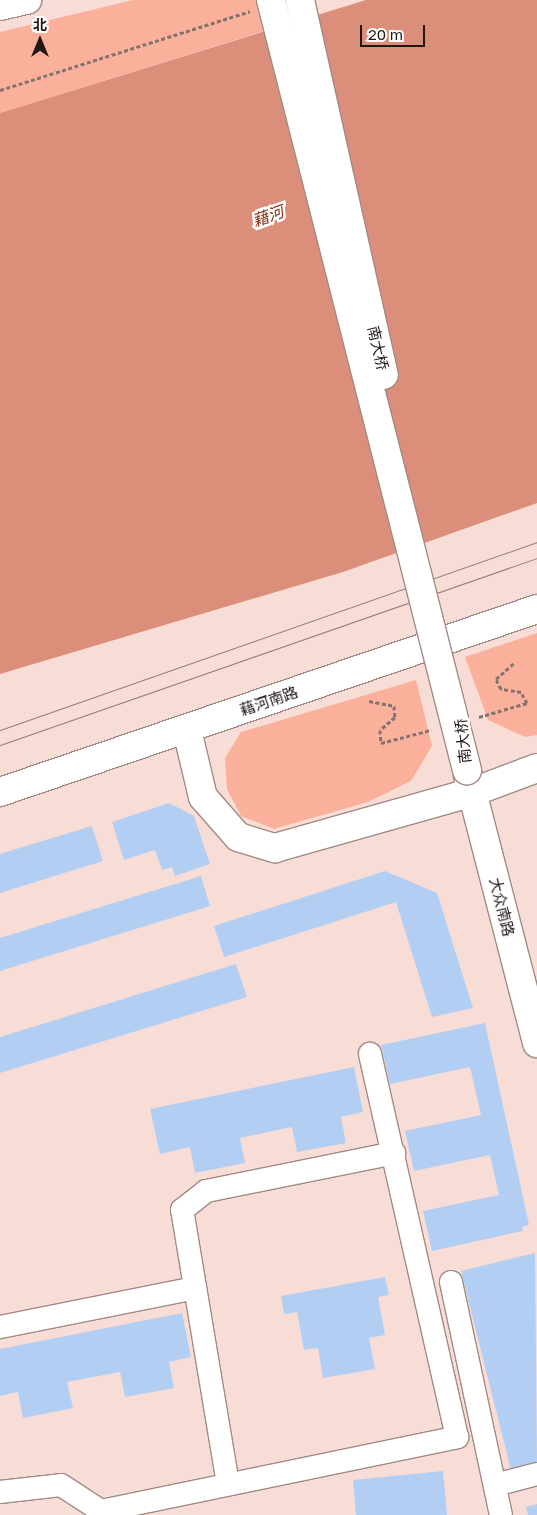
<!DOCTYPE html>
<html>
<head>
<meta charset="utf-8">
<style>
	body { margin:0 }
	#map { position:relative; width:537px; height:1515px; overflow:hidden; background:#f8ddd6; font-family:"Golos Text","Noto Sans SC",sans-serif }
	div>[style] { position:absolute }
	.green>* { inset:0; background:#fbb09b }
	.water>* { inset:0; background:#db8e79 }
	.building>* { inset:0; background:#b2cff3 }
	.path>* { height:3px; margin-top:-1.5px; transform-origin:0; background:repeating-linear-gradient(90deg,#84736e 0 4px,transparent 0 6.5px) }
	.roads { filter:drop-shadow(1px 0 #a18a83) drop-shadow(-1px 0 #a18a83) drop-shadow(0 1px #a18a83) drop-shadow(0 -1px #a18a83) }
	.minor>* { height:22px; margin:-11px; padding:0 11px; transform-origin:11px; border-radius:11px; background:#fff }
	.major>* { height:28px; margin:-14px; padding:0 14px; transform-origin:14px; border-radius:14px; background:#fff }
	.tram>* { height:1px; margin:-0.5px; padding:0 0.5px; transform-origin:0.5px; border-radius:0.5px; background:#907d79 }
	.bridges { filter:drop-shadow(1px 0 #a18a83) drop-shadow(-1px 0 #a18a83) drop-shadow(0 1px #a18a83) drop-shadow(0 -1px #a18a83) }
	.major-bridge>* { height:28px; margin:-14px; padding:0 14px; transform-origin:14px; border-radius:14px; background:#fff }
	span { translate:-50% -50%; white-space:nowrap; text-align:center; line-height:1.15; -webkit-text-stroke:5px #fff; paint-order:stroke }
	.street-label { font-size:15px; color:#201715 }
	.water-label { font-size:16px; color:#872d12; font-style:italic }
	.north { position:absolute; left:15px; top:15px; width:50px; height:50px; -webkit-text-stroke:4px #fff; paint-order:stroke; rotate:0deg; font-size:14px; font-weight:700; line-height:20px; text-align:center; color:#201715 }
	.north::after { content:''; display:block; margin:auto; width:18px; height:22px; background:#201715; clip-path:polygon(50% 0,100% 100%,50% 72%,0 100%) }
	.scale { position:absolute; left:360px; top:25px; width:65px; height:22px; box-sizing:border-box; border:2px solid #201715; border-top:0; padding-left:6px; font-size:15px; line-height:18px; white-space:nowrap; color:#201715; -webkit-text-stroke:4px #fff; paint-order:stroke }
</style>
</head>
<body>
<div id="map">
	<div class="green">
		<div style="clip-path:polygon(133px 0,259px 0,267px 30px,0 113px,0 32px)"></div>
		<div style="clip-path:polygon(537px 633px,537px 735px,525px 737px,488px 720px,465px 657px)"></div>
		<div style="clip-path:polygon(416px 680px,432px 746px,411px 781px,368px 802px,274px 829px,241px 816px,227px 789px,225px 758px,241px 732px)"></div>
	</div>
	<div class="water">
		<div style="clip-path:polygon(366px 0,537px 0,537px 503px,343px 572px,0 674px,0 113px)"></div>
	</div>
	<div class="building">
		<div style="clip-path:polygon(169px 803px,194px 816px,210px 864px,175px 876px,172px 867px,162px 870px,155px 850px,124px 860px,112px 822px)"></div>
		<div style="clip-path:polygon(92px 826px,103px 861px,0 893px,0 854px)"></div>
		<div style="clip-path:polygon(385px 871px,437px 893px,473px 1008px,432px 1017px,396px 902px,224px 957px,214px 926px)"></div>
		<div style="clip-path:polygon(201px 876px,210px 906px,0 971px,0 938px)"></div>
		<div style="clip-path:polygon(236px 964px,247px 997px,0 1073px,0 1037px)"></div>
		<div style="clip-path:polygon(485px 1023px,529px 1225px,522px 1227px,523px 1231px,432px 1251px,423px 1211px,499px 1195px,490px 1155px,414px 1171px,405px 1131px,481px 1115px,470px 1067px,390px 1084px,381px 1045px)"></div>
		<div style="clip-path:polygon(354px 1067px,363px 1112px,341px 1117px,346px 1143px,297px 1152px,292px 1127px,240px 1138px,245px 1163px,195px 1173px,190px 1147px,160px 1154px,150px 1109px)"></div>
		<div style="clip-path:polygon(535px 1253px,537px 1464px,511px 1470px,461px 1271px)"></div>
		<div style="clip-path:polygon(385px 1277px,389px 1295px,378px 1297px,385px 1335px,369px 1338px,375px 1369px,323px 1378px,318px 1348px,304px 1350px,297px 1312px,284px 1314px,281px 1296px)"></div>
		<div style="clip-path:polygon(182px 1313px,191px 1357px,169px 1362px,174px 1388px,125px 1397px,120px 1372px,67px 1382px,73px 1408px,23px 1418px,18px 1392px,0 1396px,0 1349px)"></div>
		<div style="clip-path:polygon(443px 1471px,447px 1515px,356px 1515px,353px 1480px)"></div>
		<div style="clip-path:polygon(537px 1504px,537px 1515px,528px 1515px,526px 1507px)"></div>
	</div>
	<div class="path">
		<div style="left:0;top:90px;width:262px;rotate:-17.5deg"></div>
		<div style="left:369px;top:701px;width:25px;rotate:11deg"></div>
		<div style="left:394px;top:706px;width:11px;rotate:85deg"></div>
		<div style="left:395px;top:717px;width:20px;rotate:139deg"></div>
		<div style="left:380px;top:730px;width:13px;rotate:86deg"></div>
		<div style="left:381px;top:743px;width:52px;rotate:-14.6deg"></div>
		<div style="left:479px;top:717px;width:50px;rotate:-16.3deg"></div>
		<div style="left:527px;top:703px;width:13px;rotate:-119deg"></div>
		<div style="left:521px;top:692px;width:20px;rotate:-171deg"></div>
		<div style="left:501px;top:689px;width:11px;rotate:-117deg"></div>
		<div style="left:496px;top:679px;width:25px;rotate:-42deg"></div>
	</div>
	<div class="roads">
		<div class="minor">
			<div style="left:451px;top:1282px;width:238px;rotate:77.9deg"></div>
			<div style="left:0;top:1327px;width:199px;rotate:-11.3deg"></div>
			<div style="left:228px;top:1484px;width:278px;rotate:-99.5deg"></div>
			<div style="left:182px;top:1210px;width:31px;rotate:-38deg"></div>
			<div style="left:206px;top:1191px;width:192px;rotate:-11.4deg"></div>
			<div style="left:495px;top:1485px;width:43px;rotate:-14.7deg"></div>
			<div style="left:0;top:1492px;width:61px;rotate:-6.5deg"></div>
			<div style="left:61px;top:1485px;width:48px;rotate:33deg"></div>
			<div style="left:101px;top:1511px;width:364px;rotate:-11.7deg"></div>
			<div style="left:457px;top:1437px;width:393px;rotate:-102.8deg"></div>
		</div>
		<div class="major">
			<div style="left:0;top:6px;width:28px;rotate:-13deg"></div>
			<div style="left:187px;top:730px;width:69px;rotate:76.6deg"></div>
			<div style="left:203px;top:797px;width:53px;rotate:48.8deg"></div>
			<div style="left:238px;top:837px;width:39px;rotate:17deg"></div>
			<div style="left:275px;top:848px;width:206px;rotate:-15.8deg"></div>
			<div style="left:473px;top:792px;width:68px;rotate:-20.6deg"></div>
			<div style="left:468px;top:776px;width:276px;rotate:75.5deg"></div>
			<div style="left:0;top:792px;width:567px;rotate:-18.82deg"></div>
		</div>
	</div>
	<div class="tram">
		<div style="left:0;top:730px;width:569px;rotate:-19.29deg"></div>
		<div style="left:0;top:745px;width:569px;rotate:-19.2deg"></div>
	</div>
	<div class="bridges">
		<div class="major-bridge">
			<div style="left:271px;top:0;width:795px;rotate:75.72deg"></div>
			<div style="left:300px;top:0;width:384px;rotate:77.4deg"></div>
		</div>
	</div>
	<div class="street-label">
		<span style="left:378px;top:348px;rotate:77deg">南大桥</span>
		<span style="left:269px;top:701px;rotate:-19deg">藉河南路</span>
		<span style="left:463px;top:741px;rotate:-96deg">南大桥</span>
		<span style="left:502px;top:907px;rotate:76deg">大众南路</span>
	</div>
	<div class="water-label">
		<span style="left:268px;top:216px;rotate:-20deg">藉河</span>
	</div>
	<div class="north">北</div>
	<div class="scale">20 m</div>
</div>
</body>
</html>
